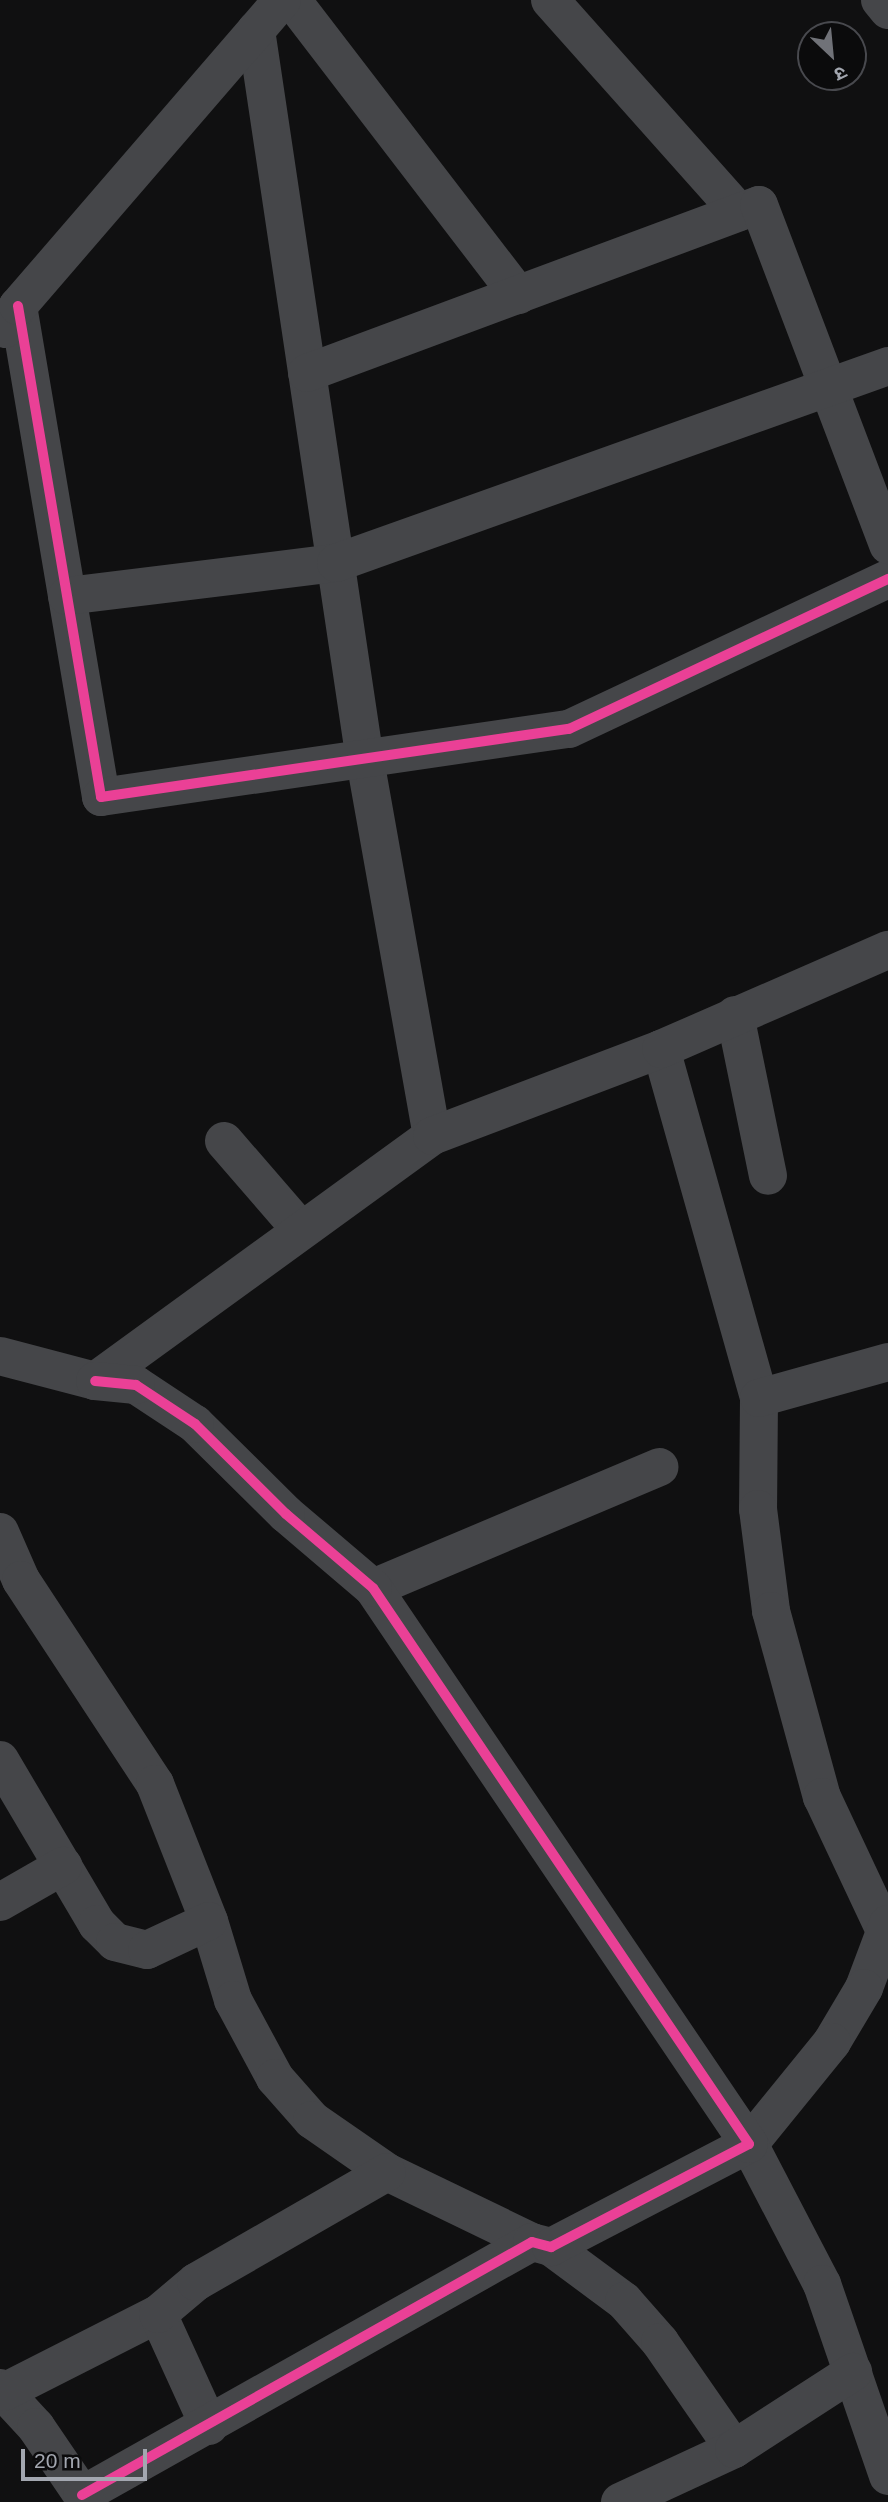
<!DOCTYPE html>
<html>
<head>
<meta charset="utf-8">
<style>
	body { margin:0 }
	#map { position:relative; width:888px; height:2502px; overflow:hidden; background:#101011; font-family:Arial,"Noto Sans Devanagari",sans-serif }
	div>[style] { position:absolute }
	.minor>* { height:38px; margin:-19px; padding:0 19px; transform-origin:19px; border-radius:19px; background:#454649 }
	.cycleway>* { height:10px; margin:-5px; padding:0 5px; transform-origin:5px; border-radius:5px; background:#ea4096 }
	span { translate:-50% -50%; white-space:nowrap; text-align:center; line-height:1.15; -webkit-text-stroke:6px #0b0b0c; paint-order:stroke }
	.north { position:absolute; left:797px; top:21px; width:70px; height:70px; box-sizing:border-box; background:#0b0b0c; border:2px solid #48494e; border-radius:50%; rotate:154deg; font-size:19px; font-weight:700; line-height:28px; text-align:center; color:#a3a7b0 }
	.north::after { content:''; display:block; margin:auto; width:24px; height:32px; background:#707278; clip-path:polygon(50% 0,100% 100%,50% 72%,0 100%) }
	.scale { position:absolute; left:21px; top:2449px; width:126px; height:32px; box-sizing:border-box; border:4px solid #a3a7b0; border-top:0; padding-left:9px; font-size:21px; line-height:24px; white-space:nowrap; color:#a3a7b0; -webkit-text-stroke:5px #0b0b0c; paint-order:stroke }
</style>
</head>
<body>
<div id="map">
	<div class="minor">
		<div style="left:292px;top:0;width:372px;rotate:52.5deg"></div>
		<div style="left:550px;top:0;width:284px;rotate:48.3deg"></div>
		<div style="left:880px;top:0;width:13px;rotate:51deg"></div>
		<div style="left:256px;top:30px;width:738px;rotate:81.51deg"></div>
		<div style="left:365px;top:760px;width:382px;rotate:79.9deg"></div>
		<div style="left:18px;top:306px;width:498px;rotate:80.4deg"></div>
		<div style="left:101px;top:797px;width:473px;rotate:-8.3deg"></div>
		<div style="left:569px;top:729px;width:353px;rotate:-25.2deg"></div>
		<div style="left:5px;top:329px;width:26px;rotate:-61deg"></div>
		<div style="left:18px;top:306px;width:404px;rotate:-49.2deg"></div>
		<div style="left:307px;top:373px;width:482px;rotate:-20.4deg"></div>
		<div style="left:759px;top:205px;width:364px;rotate:69.2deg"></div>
		<div style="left:67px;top:596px;width:271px;rotate:-7deg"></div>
		<div style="left:336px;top:563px;width:586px;rotate:-19.64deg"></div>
		<div style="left:735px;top:1015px;width:164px;rotate:78.4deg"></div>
		<div style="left:661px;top:1049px;width:362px;rotate:74.3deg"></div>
		<div style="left:759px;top:1398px;width:111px;rotate:90.5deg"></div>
		<div style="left:758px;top:1509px;width:103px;rotate:82.7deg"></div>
		<div style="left:771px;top:1611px;width:193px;rotate:74.7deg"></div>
		<div style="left:822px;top:1797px;width:148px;rotate:64.8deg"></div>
		<div style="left:224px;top:1141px;width:118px;rotate:49.1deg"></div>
		<div style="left:0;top:1356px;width:98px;rotate:14.7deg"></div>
		<div style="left:95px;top:1381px;width:417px;rotate:-36deg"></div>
		<div style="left:432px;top:1136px;width:245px;rotate:-20.8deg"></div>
		<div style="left:661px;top:1049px;width:248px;rotate:-23.6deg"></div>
		<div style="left:759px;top:1398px;width:134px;rotate:-15.6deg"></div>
		<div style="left:0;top:1532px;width:52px;rotate:66.4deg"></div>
		<div style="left:21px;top:1580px;width:244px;rotate:56.7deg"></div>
		<div style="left:155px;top:1784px;width:147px;rotate:68.5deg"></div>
		<div style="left:209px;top:1921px;width:83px;rotate:73.1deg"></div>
		<div style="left:233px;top:2000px;width:89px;rotate:61.7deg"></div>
		<div style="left:275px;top:2078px;width:56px;rotate:48.6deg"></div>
		<div style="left:312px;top:2120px;width:91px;rotate:34.7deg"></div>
		<div style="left:387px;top:2172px;width:161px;rotate:25.8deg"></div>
		<div style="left:373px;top:1588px;width:311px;rotate:-22.9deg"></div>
		<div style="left:0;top:1760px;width:191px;rotate:59.4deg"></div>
		<div style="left:97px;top:1924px;width:25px;rotate:45deg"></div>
		<div style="left:115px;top:1942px;width:33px;rotate:14deg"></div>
		<div style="left:147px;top:1950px;width:68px;rotate:-25.1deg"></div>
		<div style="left:0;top:1902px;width:73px;rotate:-29.7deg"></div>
		<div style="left:888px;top:1924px;width:68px;rotate:110.6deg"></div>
		<div style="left:864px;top:1988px;width:63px;rotate:120.7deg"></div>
		<div style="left:832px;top:2042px;width:132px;rotate:129.1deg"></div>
		<div style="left:749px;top:2144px;width:158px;rotate:62.5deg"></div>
		<div style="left:822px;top:2284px;width:203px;rotate:71deg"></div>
		<div style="left:551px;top:2247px;width:91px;rotate:36.5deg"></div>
		<div style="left:624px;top:2301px;width:55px;rotate:48.7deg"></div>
		<div style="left:660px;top:2342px;width:130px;rotate:55.3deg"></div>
		<div style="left:0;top:2388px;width:53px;rotate:47.3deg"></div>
		<div style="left:36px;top:2427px;width:91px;rotate:55.8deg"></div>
		<div style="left:4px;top:2392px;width:173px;rotate:-26.9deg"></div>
		<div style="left:209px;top:2426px;width:123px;rotate:-114.5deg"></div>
		<div style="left:158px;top:2314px;width:50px;rotate:-40.1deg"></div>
		<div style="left:196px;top:2282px;width:220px;rotate:-29.9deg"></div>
		<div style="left:82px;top:2495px;width:516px;rotate:-29.35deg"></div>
		<div style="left:532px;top:2242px;width:20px;rotate:15deg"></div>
		<div style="left:551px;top:2247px;width:223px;rotate:-27.5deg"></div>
		<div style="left:749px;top:2144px;width:671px;rotate:-124.07deg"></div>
		<div style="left:373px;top:1588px;width:114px;rotate:-139.6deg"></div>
		<div style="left:286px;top:1514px;width:128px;rotate:-135.3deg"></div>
		<div style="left:195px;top:1424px;width:71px;rotate:-146.5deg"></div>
		<div style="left:136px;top:1385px;width:41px;rotate:-174.4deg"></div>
		<div style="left:620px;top:2502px;width:126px;rotate:-24.9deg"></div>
		<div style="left:734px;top:2449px;width:142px;rotate:-32.9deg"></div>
	</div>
	<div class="cycleway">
		<div style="left:18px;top:306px;width:498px;rotate:80.4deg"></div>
		<div style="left:101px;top:797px;width:473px;rotate:-8.3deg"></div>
		<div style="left:569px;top:729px;width:353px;rotate:-25.2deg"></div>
		<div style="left:82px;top:2495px;width:516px;rotate:-29.35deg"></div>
		<div style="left:532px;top:2242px;width:20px;rotate:15deg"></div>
		<div style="left:551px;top:2247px;width:223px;rotate:-27.5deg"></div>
		<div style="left:749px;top:2144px;width:671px;rotate:-124.07deg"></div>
		<div style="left:373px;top:1588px;width:114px;rotate:-139.6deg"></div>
		<div style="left:286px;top:1514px;width:128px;rotate:-135.3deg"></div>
		<div style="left:195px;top:1424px;width:71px;rotate:-146.5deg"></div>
		<div style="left:136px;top:1385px;width:41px;rotate:-174.4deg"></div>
	</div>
	<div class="north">उ</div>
	<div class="scale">20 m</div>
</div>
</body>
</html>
